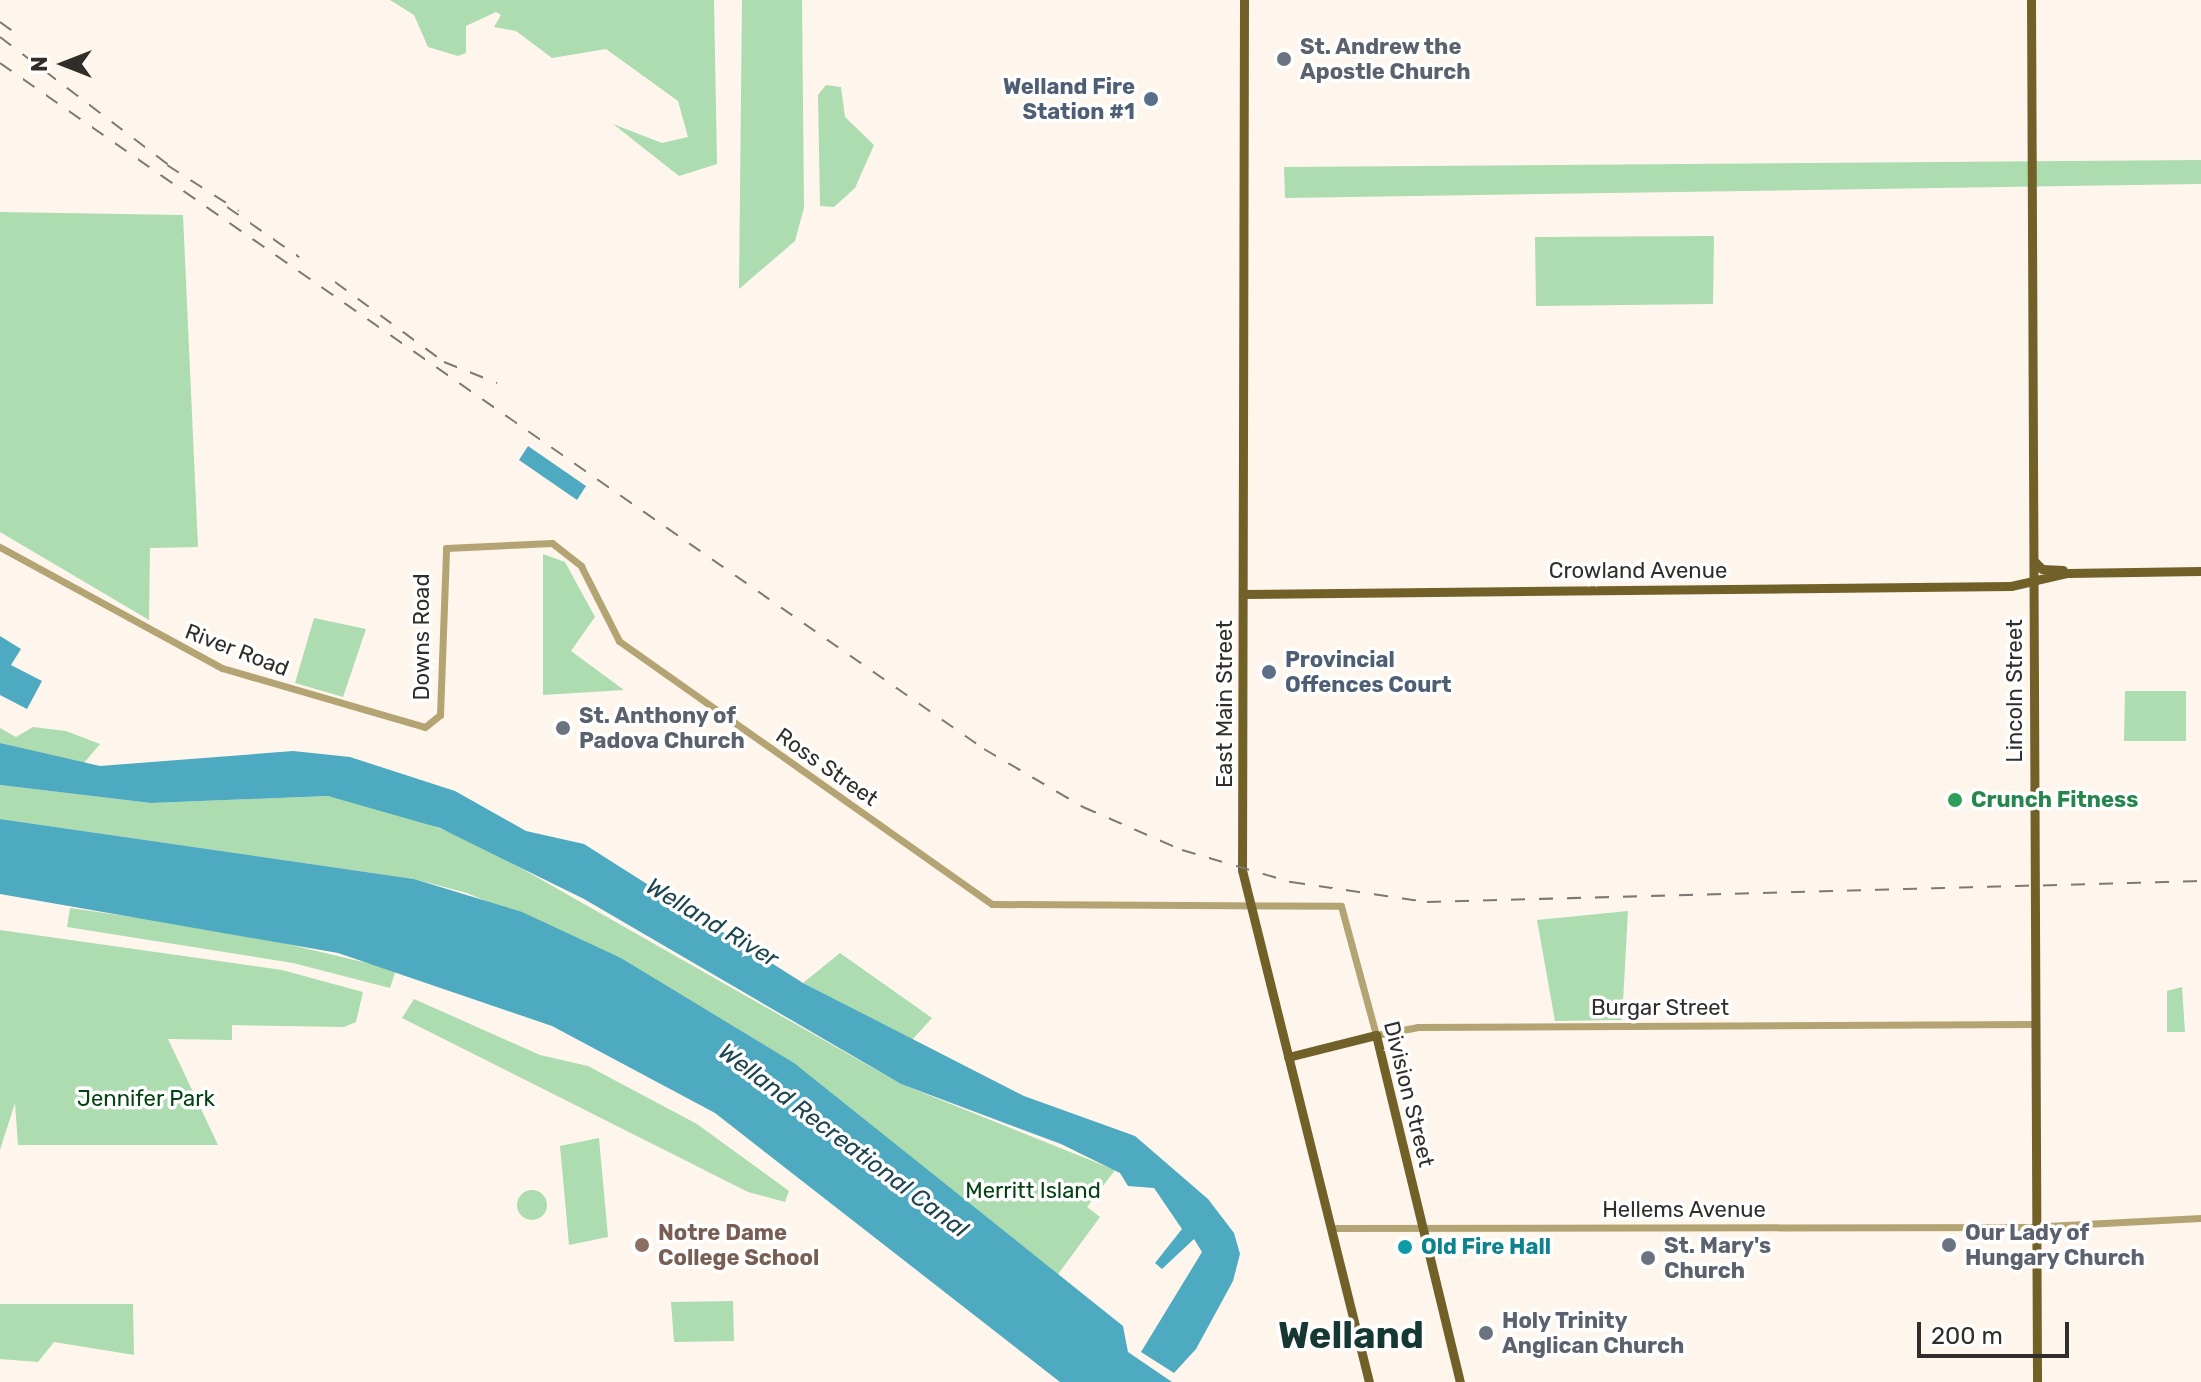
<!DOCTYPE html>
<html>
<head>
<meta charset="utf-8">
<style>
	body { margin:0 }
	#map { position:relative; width:2201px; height:1382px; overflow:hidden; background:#fef6ec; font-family:Rubik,sans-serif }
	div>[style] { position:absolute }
	.green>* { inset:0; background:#addcb0 }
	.round { border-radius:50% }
	.water>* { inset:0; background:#4eaac1 }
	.minor>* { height:7px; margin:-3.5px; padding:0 3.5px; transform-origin:3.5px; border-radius:3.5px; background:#b4a473 }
	.major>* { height:9px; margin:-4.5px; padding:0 4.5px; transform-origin:4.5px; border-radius:4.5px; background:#716128 }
	.rail>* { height:2px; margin-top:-1px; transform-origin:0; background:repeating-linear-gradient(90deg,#7d7873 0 14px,transparent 0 28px) }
	.dots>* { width:22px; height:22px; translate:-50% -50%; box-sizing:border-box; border:4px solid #fff; border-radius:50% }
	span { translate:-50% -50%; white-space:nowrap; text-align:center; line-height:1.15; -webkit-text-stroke:7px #fff; paint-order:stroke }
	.worship-label { font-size:22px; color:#5b616d; font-weight:700 }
	.left { translate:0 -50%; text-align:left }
	.service-label { font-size:22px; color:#4e5e75; font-weight:700 }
	.right { translate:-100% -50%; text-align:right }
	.street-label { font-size:22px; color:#302d2a }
	.leisure-label { font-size:22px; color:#27864d; font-weight:700 }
	.park-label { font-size:22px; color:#034313 }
	.education-label { font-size:22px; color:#785e54; font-weight:700 }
	.culture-label { font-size:22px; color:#0d838f; font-weight:700 }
	.water-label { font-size:24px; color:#1d4650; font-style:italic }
	.town-label { font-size:38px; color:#173832; font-weight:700 }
	.north { position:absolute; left:24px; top:24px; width:80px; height:80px; -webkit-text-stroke:6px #fff; paint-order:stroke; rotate:270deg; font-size:22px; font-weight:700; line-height:32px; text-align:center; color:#302d2a }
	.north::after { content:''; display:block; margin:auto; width:28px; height:36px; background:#302d2a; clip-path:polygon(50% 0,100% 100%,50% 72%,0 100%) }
	.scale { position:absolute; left:1917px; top:1322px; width:152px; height:36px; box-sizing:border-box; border:4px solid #302d2a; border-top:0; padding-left:10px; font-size:24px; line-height:28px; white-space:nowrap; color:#302d2a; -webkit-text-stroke:6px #fff; paint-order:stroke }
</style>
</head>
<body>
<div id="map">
	<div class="green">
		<div style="clip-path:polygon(390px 0,714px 0,717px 164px,679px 176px,613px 124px,662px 143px,688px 137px,678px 101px,606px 49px,552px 58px,516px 31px,494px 27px,501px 15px,496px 12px,466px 26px,466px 53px,458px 56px,428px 47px,414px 15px)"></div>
		<div style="clip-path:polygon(742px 0,802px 0,804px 208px,795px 241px,739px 289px)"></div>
		<div style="clip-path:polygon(826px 85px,841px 87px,845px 117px,874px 145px,855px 188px,834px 207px,820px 206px,818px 95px)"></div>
		<div style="clip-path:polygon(2201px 160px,2201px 184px,1285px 198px,1284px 167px)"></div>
		<div style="clip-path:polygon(0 212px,183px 215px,198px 547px,150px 548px,149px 620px,0 532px)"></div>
		<div style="clip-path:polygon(1714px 236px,1713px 304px,1536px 306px,1535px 237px)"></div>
		<div style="clip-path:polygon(543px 554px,565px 562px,595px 617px,571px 651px,624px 690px,543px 695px)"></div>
		<div style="clip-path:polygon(314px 618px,366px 629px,343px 697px,295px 683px)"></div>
		<div style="clip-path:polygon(2125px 691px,2186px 691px,2186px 741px,2124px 741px)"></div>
		<div style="clip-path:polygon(33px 727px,66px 731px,100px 744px,83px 764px,0 743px,0 728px,16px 737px)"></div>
		<div style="clip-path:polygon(0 785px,151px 803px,328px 796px,371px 803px,473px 841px,901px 1084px,1115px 1170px,1087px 1207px,1100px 1217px,1056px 1277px,756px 1042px,621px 958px,467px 893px,414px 879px,0 819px)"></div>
		<div style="clip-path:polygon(70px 908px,237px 932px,396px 970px,390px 988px,293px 963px,67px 927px)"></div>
		<div style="clip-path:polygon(1628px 911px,1622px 1020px,1555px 1021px,1537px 920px)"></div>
		<div style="clip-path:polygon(0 930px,282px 970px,363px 992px,356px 1022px,344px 1027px,232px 1025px,232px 1040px,168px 1039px,218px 1145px,18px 1145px,15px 1103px,0 1150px)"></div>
		<div style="clip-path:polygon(840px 953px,932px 1018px,912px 1040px,803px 983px)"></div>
		<div style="clip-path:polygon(2182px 987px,2185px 1032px,2167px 1032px,2167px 991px)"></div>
		<div style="clip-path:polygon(414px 999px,540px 1055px,588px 1066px,697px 1124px,789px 1191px,785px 1202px,748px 1192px,402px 1018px)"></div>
		<div style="clip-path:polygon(599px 1138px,608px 1237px,569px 1245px,560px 1146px)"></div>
		<div class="round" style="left:517px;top:1190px;width:30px;height:30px"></div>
		<div style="clip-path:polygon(733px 1301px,734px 1341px,674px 1342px,671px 1302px)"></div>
		<div style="clip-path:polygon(0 1304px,133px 1304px,134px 1355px,54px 1342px,38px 1362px,0 1359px)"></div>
	</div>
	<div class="water">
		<div style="clip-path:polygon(528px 446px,586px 486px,577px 500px,519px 460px)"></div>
		<div style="clip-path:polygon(0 636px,21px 649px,11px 665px,42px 681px,27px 709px,0 695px)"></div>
		<div style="clip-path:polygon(0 743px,100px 766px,293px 751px,350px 757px,455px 791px,526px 831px,584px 844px,803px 983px,1024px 1096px,1135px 1136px,1208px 1199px,1234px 1233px,1240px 1254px,1233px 1281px,1196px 1349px,1174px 1373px,1141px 1352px,1202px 1252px,1194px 1239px,1162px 1269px,1155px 1263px,1182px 1229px,1154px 1188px,1128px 1186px,1120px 1173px,1061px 1144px,901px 1084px,584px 899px,440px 828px,328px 796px,151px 803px,0 785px)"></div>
		<div style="clip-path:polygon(0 819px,414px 879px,522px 912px,621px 958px,794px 1063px,1123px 1326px,1128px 1352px,1172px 1382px,1060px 1382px,715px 1113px,552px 1026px,338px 953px,0 894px)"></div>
	</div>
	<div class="minor">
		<div style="left:0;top:547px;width:253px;rotate:28.6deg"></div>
		<div style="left:222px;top:668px;width:211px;rotate:16.2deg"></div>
		<div style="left:425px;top:727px;width:19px;rotate:-39deg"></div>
		<div style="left:440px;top:715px;width:167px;rotate:-87.9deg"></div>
		<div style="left:446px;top:548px;width:106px;rotate:-2.7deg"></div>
		<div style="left:552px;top:543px;width:37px;rotate:38deg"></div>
		<div style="left:581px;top:566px;width:84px;rotate:63.1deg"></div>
		<div style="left:619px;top:641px;width:456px;rotate:35.2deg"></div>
		<div style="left:992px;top:904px;width:349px;rotate:0.3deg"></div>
		<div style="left:1341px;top:906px;width:134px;rotate:74.8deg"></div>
		<div style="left:1376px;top:1035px;width:43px;rotate:-10.8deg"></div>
		<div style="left:1418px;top:1027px;width:617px;rotate:-0.28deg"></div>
		<div style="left:1331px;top:1228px;width:698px;rotate:-0.08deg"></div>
		<div style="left:2029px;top:1227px;width:172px;rotate:-3deg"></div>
	</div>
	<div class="major">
		<div style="left:1244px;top:0;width:870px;rotate:90.13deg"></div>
		<div style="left:1242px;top:870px;width:528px;rotate:76.07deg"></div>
		<div style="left:2031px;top:0;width:1382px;rotate:89.75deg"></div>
		<div style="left:2034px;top:561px;width:11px;rotate:45deg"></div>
		<div style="left:2042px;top:569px;width:21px;rotate:3deg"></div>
		<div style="left:1244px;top:594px;width:767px;rotate:-0.6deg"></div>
		<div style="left:2011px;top:586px;width:57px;rotate:-13.1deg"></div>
		<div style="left:2067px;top:573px;width:134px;rotate:-0.9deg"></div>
		<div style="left:1288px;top:1057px;width:91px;rotate:-14deg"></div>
		<div style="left:1376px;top:1035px;width:357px;rotate:76.4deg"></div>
	</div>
	<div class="rail">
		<div style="left:0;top:22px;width:22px;rotate:36deg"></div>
		<div style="left:0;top:37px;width:220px;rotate:37.2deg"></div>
		<div style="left:0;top:63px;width:1200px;rotate:34.88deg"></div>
		<div style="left:984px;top:749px;width:115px;rotate:30.4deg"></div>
		<div style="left:1083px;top:807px;width:108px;rotate:23.5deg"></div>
		<div style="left:1182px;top:850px;width:114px;rotate:16.4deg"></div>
		<div style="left:1291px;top:882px;width:137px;rotate:8.4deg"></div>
		<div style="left:1427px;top:902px;width:774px;rotate:-1.55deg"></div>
		<div style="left:167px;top:165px;width:85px;rotate:32.6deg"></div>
		<div style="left:227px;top:207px;width:88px;rotate:34.8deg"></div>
		<div style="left:335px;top:282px;width:135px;rotate:36.3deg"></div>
		<div style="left:444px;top:362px;width:57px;rotate:21.6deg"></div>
	</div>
	<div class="dots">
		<div style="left:1284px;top:59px;background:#6b7280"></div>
		<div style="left:1151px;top:99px;background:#5c6f8a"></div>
		<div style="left:1269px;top:672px;background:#5c6f8a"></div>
		<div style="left:563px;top:728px;background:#6b7280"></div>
		<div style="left:1955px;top:800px;background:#2e9e5b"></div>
		<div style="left:642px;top:1245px;background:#8d6e63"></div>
		<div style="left:1949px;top:1245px;background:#6b7280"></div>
		<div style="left:1405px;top:1247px;background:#0f9aa8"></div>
		<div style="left:1648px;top:1258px;background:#6b7280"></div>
		<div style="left:1486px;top:1333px;background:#6b7280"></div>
	</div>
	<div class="worship-label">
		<span class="left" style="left:1300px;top:59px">St. Andrew the<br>Apostle Church</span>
		<span class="left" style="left:579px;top:728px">St. Anthony of<br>Padova Church</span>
		<span class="left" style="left:1965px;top:1245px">Our Lady of<br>Hungary Church</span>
		<span class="left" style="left:1664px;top:1258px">St. Mary's<br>Church</span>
		<span class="left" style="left:1502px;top:1333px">Holy Trinity<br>Anglican Church</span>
	</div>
	<div class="service-label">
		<span class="right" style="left:1135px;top:99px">Welland Fire<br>Station #1</span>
		<span class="left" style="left:1285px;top:672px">Provincial<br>Offences Court</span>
	</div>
	<div class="street-label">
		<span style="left:1638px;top:571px">Crowland Avenue</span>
		<span style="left:422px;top:637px;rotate:-90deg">Downs Road</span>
		<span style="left:237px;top:650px;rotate:21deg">River Road</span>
		<span style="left:2015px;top:691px;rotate:-90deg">Lincoln Street</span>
		<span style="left:1225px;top:704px;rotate:-90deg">East Main Street</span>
		<span style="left:827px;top:767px;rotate:35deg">Ross Street</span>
		<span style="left:1660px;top:1008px">Burgar Street</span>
		<span style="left:1409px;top:1094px;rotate:76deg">Division Street</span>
		<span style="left:1684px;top:1210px">Hellems Avenue</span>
	</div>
	<div class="leisure-label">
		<span class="left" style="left:1971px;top:800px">Crunch Fitness</span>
	</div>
	<div class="park-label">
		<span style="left:146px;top:1099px">Jennifer Park</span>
		<span style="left:1033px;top:1191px">Merritt Island</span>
	</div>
	<div class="education-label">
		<span class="left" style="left:658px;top:1245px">Notre Dame<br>College School</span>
	</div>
	<div class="culture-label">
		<span class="left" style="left:1421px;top:1247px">Old Fire Hall</span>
	</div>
	<div class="water-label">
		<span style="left:712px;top:923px;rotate:31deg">Welland River</span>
		<span style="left:843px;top:1141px;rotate:37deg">Welland Recreational Canal</span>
	</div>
	<div class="town-label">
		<span style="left:1351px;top:1336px">Welland</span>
	</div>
	<div class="north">N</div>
	<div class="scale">200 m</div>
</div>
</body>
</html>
